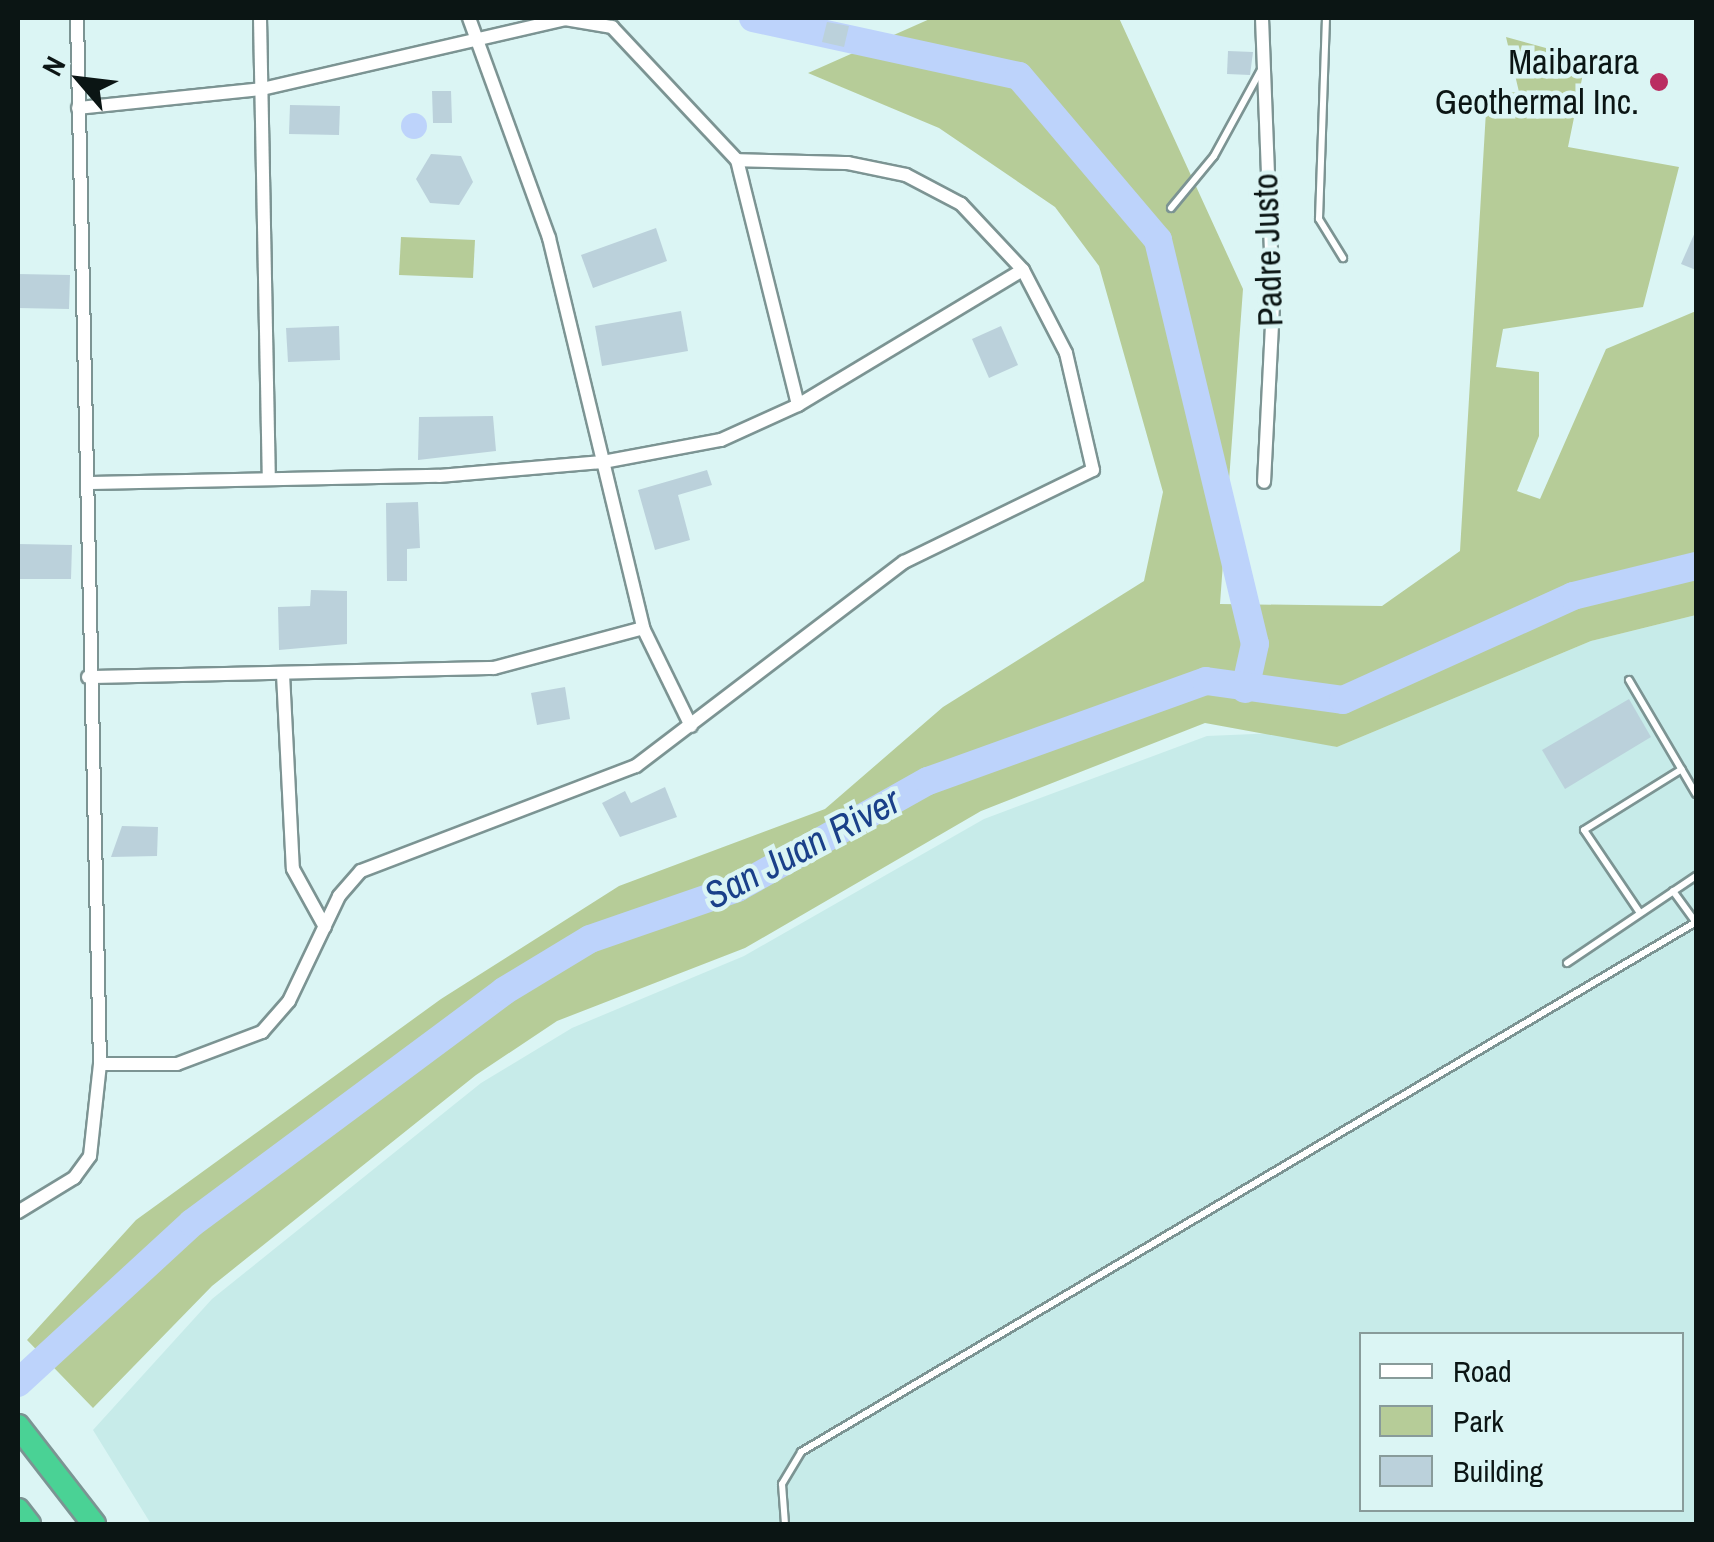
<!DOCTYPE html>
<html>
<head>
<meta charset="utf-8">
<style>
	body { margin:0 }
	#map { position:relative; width:1714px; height:1542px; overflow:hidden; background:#dbf5f4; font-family:"Archivo Narrow",sans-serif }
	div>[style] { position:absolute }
	.built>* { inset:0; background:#c7ebe9 }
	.green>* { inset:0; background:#b6cc98 }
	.water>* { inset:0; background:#bdd3fb }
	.round { border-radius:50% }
	.river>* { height:28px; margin:-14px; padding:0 14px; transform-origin:14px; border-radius:14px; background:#bdd3fb }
	.building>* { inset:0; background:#bbd1db }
	.roads { filter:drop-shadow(2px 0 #7c9493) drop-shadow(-2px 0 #7c9493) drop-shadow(0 2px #7c9493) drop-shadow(0 -2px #7c9493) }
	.service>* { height:6px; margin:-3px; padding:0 3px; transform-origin:3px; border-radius:3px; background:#fff }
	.minor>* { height:12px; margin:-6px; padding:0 6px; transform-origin:6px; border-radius:6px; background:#fff }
	.motorway>* { height:22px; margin:-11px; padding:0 11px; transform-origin:11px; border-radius:11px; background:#4ad295 }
	.dots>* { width:28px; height:28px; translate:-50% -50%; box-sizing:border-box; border:5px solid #dbf5f4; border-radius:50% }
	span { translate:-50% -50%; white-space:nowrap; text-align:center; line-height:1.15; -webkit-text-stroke:9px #dbf5f4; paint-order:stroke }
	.poi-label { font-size:35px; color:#0b1514 }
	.right { translate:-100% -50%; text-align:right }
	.street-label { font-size:35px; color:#0b1514 }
	.water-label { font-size:38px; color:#1a4089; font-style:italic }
	.frame { position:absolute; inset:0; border:20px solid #0b1514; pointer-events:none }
	.legend { position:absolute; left:1359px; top:1332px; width:325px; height:180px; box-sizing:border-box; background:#dbf5f4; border:2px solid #889b9a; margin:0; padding:12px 18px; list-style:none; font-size:30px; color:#0b1514 }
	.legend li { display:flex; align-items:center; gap:20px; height:50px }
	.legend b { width:50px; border:2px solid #889b9a }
	.north { position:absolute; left:30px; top:30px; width:100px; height:100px; -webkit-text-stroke:8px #dbf5f4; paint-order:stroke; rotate:298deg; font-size:28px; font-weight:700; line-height:40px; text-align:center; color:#0b1514 }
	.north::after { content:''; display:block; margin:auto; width:35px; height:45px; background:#0b1514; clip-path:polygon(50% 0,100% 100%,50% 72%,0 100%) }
</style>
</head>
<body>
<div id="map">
	<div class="built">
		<div style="clip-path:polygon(evenodd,1696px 615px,1696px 1524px,151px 1524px,93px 1430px,212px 1299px,481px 1083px,572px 1028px,744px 956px,984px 819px,1207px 736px,1280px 733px,1337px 747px,1591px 641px,1696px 615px,1362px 1334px,1682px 1334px,1682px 1510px,1362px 1510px,1362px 1334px)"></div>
	</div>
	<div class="green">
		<div style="clip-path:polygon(932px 18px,1119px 18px,1243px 289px,1220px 604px,1382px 606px,1460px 551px,1487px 94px,1519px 92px,1506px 37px,1586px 59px,1568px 147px,1679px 167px,1643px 307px,1503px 329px,1496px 367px,1539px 372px,1539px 436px,1517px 491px,1540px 499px,1606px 349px,1696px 311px,1696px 615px,1591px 641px,1337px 747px,1205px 723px,981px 811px,745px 948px,557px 1021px,476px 1075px,212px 1286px,93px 1408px,27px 1340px,136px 1220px,441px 999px,619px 886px,825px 809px,943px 707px,1144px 581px,1163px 492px,1099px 266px,1055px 207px,939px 128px,808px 73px)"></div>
		<div style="clip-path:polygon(401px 237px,475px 240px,473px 278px,399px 275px)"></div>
	</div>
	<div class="water">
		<div class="round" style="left:401px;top:113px;width:26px;height:26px"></div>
	</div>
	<div class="river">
		<div style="left:753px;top:18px;width:272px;rotate:12.3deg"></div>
		<div style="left:1019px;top:76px;width:215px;rotate:49.7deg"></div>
		<div style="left:1158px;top:240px;width:415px;rotate:76.5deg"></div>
		<div style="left:1255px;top:644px;width:46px;rotate:102.5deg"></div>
		<div style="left:18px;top:1383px;width:236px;rotate:-42.6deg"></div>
		<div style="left:192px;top:1223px;width:389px;rotate:-36.6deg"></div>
		<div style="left:504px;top:991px;width:100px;rotate:-31.2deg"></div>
		<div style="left:590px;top:939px;width:156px;rotate:-19.1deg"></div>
		<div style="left:737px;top:888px;width:219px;rotate:-29.3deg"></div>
		<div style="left:928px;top:781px;width:295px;rotate:-19.8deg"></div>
		<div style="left:1206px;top:681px;width:138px;rotate:7.9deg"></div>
		<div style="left:1343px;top:700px;width:252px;rotate:-24.3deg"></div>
		<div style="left:1573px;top:596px;width:127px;rotate:-13.7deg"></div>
	</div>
	<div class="building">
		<div style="clip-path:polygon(827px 22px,849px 26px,844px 47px,822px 42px)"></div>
		<div style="clip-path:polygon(1228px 51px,1253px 52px,1250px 75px,1227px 74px)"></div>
		<div style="clip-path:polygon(432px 91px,451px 91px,452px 123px,433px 123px)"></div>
		<div style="clip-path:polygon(290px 105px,340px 106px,339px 135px,289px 134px)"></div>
		<div style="clip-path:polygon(431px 154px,461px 156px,473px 182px,459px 205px,430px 203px,416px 179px)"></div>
		<div style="clip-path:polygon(656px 228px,667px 261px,593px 288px,581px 255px)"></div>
		<div style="clip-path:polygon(1696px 230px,1696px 270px,1681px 264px)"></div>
		<div style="clip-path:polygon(18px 274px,70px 275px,69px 309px,18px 308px)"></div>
		<div style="clip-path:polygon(681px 311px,688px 351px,602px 366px,595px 326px)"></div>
		<div style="clip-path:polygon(339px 326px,340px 360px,288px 362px,286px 328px)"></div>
		<div style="clip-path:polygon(1001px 326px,1018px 365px,989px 378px,972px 339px)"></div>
		<div style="clip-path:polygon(493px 416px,496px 451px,418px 460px,419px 417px)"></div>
		<div style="clip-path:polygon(707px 470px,712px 485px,678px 495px,690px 540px,655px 550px,638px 490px)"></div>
		<div style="clip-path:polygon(418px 502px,420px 548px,407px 549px,407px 581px,387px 581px,386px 503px)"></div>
		<div style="clip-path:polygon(18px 544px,72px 545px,71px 579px,18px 579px)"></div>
		<div style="clip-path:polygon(311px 590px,347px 591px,347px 644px,279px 650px,278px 607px,310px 606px)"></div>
		<div style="clip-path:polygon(565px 687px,570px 719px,537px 725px,531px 693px)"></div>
		<div style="clip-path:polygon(1629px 699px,1651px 737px,1565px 789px,1542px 750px)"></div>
		<div style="clip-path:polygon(665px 787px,677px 817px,620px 837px,602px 803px,625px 791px,631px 803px)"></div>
		<div style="clip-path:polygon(122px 826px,158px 827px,157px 856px,111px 857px)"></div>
	</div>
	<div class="roads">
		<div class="service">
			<div style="left:1326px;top:18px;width:201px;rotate:92deg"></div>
			<div style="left:1319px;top:219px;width:46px;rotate:58.4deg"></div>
			<div style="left:1171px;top:208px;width:67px;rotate:-50.4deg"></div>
			<div style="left:1214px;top:156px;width:100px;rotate:-61.4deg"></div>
			<div style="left:1629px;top:680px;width:132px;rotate:59.6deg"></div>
			<div style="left:1673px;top:891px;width:39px;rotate:54deg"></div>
			<div style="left:1640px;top:913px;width:100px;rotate:-124deg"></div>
			<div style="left:1584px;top:830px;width:115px;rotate:-31.9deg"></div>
			<div style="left:1567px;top:963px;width:156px;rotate:-34deg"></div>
			<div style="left:785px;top:1524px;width:40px;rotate:-94.3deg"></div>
			<div style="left:782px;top:1484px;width:37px;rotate:-59deg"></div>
			<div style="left:801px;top:1452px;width:1040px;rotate:-30.63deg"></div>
		</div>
		<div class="minor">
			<div style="left:260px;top:18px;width:460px;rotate:88.9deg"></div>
			<div style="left:469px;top:18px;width:234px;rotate:70deg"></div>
			<div style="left:549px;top:238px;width:401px;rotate:76.4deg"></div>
			<div style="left:643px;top:628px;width:109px;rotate:63.9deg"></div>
			<div style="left:1262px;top:18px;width:287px;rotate:87.8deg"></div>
			<div style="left:1273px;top:305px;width:177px;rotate:92.9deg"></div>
			<div style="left:78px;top:108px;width:185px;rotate:-5.9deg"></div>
			<div style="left:262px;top:89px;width:311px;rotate:-13deg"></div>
			<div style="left:565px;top:19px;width:48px;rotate:9.7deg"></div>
			<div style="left:612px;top:27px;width:183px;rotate:46.8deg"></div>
			<div style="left:737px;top:160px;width:252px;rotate:76deg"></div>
			<div style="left:91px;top:483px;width:348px;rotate:-1.2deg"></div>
			<div style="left:439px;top:476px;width:165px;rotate:-4.9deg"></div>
			<div style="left:603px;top:462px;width:120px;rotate:-10.6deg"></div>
			<div style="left:721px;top:440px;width:85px;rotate:-24.4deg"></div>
			<div style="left:798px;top:405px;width:262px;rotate:-31deg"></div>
			<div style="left:283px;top:674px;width:195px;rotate:87.1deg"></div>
			<div style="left:293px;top:869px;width:66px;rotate:61.1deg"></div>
			<div style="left:88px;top:677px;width:406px;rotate:-1.3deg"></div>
			<div style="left:494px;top:668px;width:154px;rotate:-15deg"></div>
			<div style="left:100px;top:1064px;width:77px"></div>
			<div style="left:177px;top:1064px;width:91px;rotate:-20.6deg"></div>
			<div style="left:262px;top:1032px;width:41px;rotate:-48.9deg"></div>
			<div style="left:289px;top:1001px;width:116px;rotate:-64.5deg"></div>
			<div style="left:339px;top:896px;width:33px;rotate:-49deg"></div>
			<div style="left:361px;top:871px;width:294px;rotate:-20.9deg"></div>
			<div style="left:636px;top:766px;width:337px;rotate:-37.3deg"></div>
			<div style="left:904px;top:562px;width:210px;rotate:-26deg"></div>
			<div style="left:1093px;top:470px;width:120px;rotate:-103deg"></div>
			<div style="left:1066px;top:353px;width:93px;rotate:-117.4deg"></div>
			<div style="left:1023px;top:270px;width:91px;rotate:-133.2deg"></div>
			<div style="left:961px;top:204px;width:62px;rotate:-152.2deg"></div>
			<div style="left:906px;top:175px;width:59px;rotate:-168.3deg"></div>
			<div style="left:848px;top:163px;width:111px;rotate:-178.5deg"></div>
			<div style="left:18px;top:1212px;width:66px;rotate:-31.3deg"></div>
			<div style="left:74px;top:1178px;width:27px;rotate:-54deg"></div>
			<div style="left:90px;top:1156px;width:93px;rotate:-83.8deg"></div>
			<div style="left:100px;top:1064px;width:1046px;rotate:-91.26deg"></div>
		</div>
		<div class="motorway">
			<div style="left:18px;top:1426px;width:124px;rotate:52.2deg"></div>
			<div style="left:18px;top:1510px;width:18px;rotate:52deg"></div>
		</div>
	</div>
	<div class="dots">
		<div style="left:1659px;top:82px;background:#ba2d61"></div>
	</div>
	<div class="poi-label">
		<span class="right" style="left:1639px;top:82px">Maibarara<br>Geothermal Inc.</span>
	</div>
	<div class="street-label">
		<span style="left:1268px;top:250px;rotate:-92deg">Padre Justo</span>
	</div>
	<div class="water-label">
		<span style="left:802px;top:848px;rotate:-28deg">San Juan River</span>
	</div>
	<div class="frame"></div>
	<ul class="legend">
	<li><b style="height:12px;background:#fff"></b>Road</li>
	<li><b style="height:28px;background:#b6cc98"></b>Park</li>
	<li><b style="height:28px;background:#bbd1db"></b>Building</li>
	</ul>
	<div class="north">N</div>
</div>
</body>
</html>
